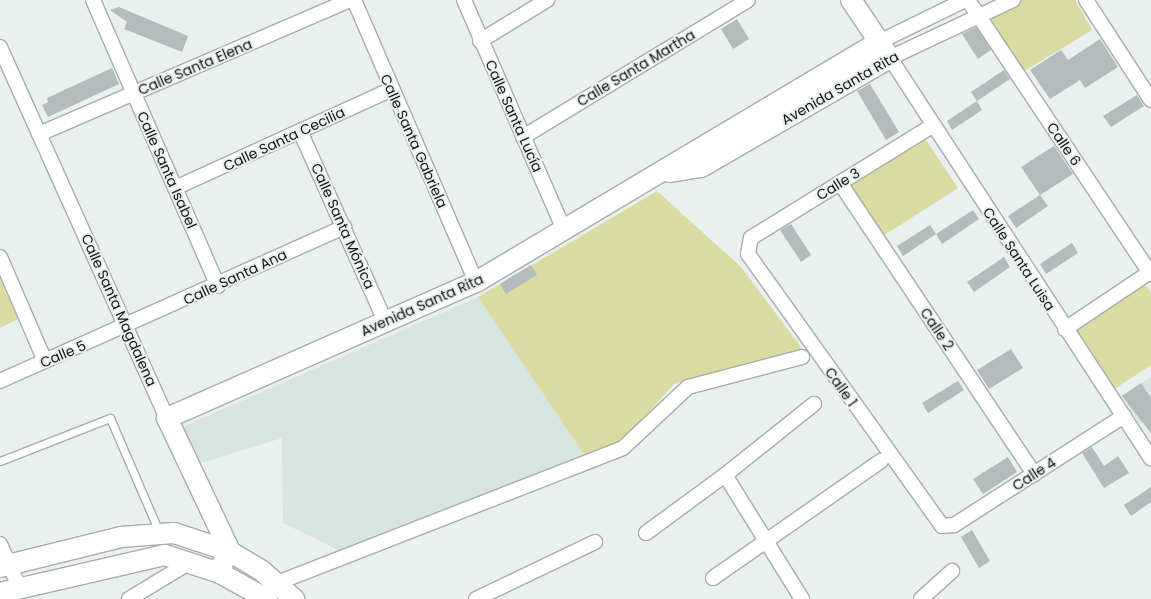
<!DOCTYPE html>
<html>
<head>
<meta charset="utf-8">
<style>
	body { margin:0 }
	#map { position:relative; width:1151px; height:599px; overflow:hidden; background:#e9f0ed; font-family:Poppins,sans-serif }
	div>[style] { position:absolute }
	.built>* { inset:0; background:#d6e5df }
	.green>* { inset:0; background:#dadaa3 }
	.building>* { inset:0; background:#b4bbbc }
	.roads { filter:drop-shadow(1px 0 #a6adaa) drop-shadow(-1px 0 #a6adaa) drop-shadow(0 1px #a6adaa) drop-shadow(0 -1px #a6adaa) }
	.lane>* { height:7px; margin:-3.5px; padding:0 3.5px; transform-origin:3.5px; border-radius:3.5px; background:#fff }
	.street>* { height:14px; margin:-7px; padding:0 7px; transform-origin:7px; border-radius:7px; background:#fff }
	.secondary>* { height:20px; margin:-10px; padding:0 10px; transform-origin:10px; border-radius:10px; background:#fff }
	span { translate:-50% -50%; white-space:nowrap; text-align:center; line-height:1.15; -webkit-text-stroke:4px #e9f0ed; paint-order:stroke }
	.street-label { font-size:14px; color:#151716 }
</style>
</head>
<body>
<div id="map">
	<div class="built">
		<div style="clip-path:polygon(478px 297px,585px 456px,342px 552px,283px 523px,282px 438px,195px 465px,182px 427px)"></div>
		<div style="clip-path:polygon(1151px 377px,1151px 417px,1140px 424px,1122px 396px)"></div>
	</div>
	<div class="green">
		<div style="clip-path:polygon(1021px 0,1075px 0,1092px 30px,1021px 73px,988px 24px,989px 14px)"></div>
		<div style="clip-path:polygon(924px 137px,958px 188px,883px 236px,848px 186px)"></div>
		<div style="clip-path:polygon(657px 191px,741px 267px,803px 350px,674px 384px,621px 443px,585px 456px,478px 297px)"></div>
		<div style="clip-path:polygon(0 279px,18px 319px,0 328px)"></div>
		<div style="clip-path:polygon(1146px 285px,1151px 293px,1151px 365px,1113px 390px,1075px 329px)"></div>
	</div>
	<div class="building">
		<div style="clip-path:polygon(119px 7px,188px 36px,182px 52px,124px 29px,127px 22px,110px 10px)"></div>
		<div style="clip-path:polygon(737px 19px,749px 39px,733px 49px,721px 29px)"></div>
		<div style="clip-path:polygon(976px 27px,991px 50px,978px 59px,962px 34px)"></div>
		<div style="clip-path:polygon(1100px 39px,1118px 67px,1085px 88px,1080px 80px,1050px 99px,1030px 70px,1061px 50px,1068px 60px)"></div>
		<div style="clip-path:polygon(112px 68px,119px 84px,48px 117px,42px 105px,48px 102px,47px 98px)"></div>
		<div style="clip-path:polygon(1004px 70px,1010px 79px,977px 101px,971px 92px)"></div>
		<div style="clip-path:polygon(870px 84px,899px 132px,886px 140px,857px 91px)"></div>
		<div style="clip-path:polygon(1137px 95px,1144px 106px,1111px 127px,1103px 116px)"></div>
		<div style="clip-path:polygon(977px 101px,982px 110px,952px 130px,947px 121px)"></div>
		<div style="clip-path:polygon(1054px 146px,1073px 174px,1040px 195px,1021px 167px)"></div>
		<div style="clip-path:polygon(1040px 195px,1048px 206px,1016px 228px,1008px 216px)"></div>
		<div style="clip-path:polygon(973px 210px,979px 219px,942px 244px,936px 234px)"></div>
		<div style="clip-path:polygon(791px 224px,811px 255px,801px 262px,780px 230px)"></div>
		<div style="clip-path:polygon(930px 225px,936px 234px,903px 256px,897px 246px)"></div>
		<div style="clip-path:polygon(1072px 243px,1078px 253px,1046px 274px,1040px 264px)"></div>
		<div style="clip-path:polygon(1004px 257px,1010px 267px,974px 292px,967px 282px)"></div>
		<div style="clip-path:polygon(531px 265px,537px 275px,506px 294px,500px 284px)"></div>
		<div style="clip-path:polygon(1011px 349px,1023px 368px,989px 389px,977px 370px)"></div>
		<div style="clip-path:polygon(958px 381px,964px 390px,928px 413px,922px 403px)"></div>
		<div style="clip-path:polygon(1141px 383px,1151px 398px,1151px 433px,1122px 396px)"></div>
		<div style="clip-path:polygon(1092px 447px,1104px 466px,1118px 456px,1129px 473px,1104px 488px,1082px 453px)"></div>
		<div style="clip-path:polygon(1008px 457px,1017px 472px,983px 494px,973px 479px)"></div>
		<div style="clip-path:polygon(1151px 487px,1151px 502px,1131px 516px,1124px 505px)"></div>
		<div style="clip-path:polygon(972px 530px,990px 561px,979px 568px,961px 537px)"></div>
	</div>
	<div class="roads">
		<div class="lane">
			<div style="left:0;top:461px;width:118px;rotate:-21.4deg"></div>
			<div style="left:110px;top:418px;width:124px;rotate:66.7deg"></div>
		</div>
		<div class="street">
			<div style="left:93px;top:0;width:312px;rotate:66.4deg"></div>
			<div style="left:354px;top:0;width:307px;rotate:66.6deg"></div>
			<div style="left:464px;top:0;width:253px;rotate:66.5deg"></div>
			<div style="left:968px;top:0;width:329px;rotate:56.3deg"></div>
			<div style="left:1013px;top:0;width:136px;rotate:154.8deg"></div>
			<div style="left:890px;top:58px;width:478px;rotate:56.9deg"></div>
			<div style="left:1086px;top:0;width:119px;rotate:57deg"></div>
			<div style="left:480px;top:41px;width:79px;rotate:-31.5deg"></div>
			<div style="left:879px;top:42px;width:96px;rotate:-26deg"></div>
			<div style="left:0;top:47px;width:407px;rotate:65.8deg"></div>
			<div style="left:932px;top:126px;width:213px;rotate:148.3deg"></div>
			<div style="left:751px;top:238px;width:16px;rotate:101deg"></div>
			<div style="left:748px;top:254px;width:334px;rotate:54.5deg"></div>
			<div style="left:942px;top:526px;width:12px;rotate:-5deg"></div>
			<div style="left:954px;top:525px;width:202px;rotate:-32.7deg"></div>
			<div style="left:300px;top:131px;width:208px;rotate:65.9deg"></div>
			<div style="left:39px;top:134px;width:339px;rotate:-23.3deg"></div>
			<div style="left:523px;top:137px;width:263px;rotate:-31.3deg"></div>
			<div style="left:840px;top:183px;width:350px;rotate:56.3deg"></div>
			<div style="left:175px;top:188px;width:239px;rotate:-24.5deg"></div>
			<div style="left:0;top:257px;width:113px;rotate:66.6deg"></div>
			<div style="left:1065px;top:329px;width:102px;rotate:-33.8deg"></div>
			<div style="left:0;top:381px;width:377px;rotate:-24.1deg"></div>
			<div style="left:646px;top:533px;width:98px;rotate:-36.3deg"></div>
			<div style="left:0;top:544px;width:49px;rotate:66deg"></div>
			<div style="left:713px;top:578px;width:205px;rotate:-34.9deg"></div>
			<div style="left:277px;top:583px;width:371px;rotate:-21.3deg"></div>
			<div style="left:623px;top:448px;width:89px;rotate:-43.2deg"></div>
			<div style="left:688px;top:387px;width:118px;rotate:-14.7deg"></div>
			<div style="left:129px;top:599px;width:71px;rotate:-31.2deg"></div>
			<div style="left:476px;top:599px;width:132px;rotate:-25.6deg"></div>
			<div style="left:802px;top:599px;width:146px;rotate:-121.8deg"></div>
			<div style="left:725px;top:475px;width:114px;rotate:-38.6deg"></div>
			<div style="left:921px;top:599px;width:42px;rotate:-42.1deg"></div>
		</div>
		<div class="secondary">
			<div style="left:669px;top:172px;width:32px;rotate:-9deg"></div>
			<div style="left:701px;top:167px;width:218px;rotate:-30deg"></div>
			<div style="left:890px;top:58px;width:70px;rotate:-123.9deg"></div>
			<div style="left:0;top:567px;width:125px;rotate:-13.9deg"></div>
			<div style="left:121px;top:537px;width:53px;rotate:-4.3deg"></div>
			<div style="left:174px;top:533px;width:58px;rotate:18.1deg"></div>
			<div style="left:229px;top:551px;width:39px;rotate:31deg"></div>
			<div style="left:262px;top:571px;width:43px;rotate:41.2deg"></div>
			<div style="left:220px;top:573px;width:27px;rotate:-73deg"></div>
			<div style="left:228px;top:547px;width:143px;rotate:-115.3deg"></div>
			<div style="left:167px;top:418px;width:338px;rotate:-23.8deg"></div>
			<div style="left:476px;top:282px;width:469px;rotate:-30.8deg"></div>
			<div style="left:0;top:593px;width:169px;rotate:-13deg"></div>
			<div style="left:165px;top:555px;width:58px;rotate:18.1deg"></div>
			<div style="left:220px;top:573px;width:54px;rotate:29deg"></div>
		</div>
	</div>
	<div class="street-label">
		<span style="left:195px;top:67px;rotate:-23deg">Calle Santa Elena</span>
		<span style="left:636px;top:68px;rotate:-31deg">Calle Santa Martha</span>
		<span style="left:840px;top:88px;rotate:-30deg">Avenida Santa Rita</span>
		<span style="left:514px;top:116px;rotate:66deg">Calle Santa Lucía</span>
		<span style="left:284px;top:139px;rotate:-25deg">Calle Santa Cecilia</span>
		<span style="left:414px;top:141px;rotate:66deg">Calle Santa Gabriela</span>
		<span style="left:1064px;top:144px;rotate:56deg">Calle 6</span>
		<span style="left:167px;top:170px;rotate:66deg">Calle Santa Isabel</span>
		<span style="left:838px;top:184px;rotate:-32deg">Calle 3</span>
		<span style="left:343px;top:226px;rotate:66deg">Calle Santa Mónica</span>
		<span style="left:1019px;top:259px;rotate:57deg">Calle Santa Luisa</span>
		<span style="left:235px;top:277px;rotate:-25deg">Calle Santa Ana</span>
		<span style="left:422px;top:305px;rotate:-24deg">Avenida Santa Rita</span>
		<span style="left:119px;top:310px;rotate:66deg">Calle Santa Magdalena</span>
		<span style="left:937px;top:329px;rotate:56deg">Calle 2</span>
		<span style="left:63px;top:354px;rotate:-23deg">Calle 5</span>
		<span style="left:841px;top:387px;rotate:55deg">Calle 1</span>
		<span style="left:1034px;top:474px;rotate:-33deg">Calle 4</span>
	</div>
</div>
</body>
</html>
